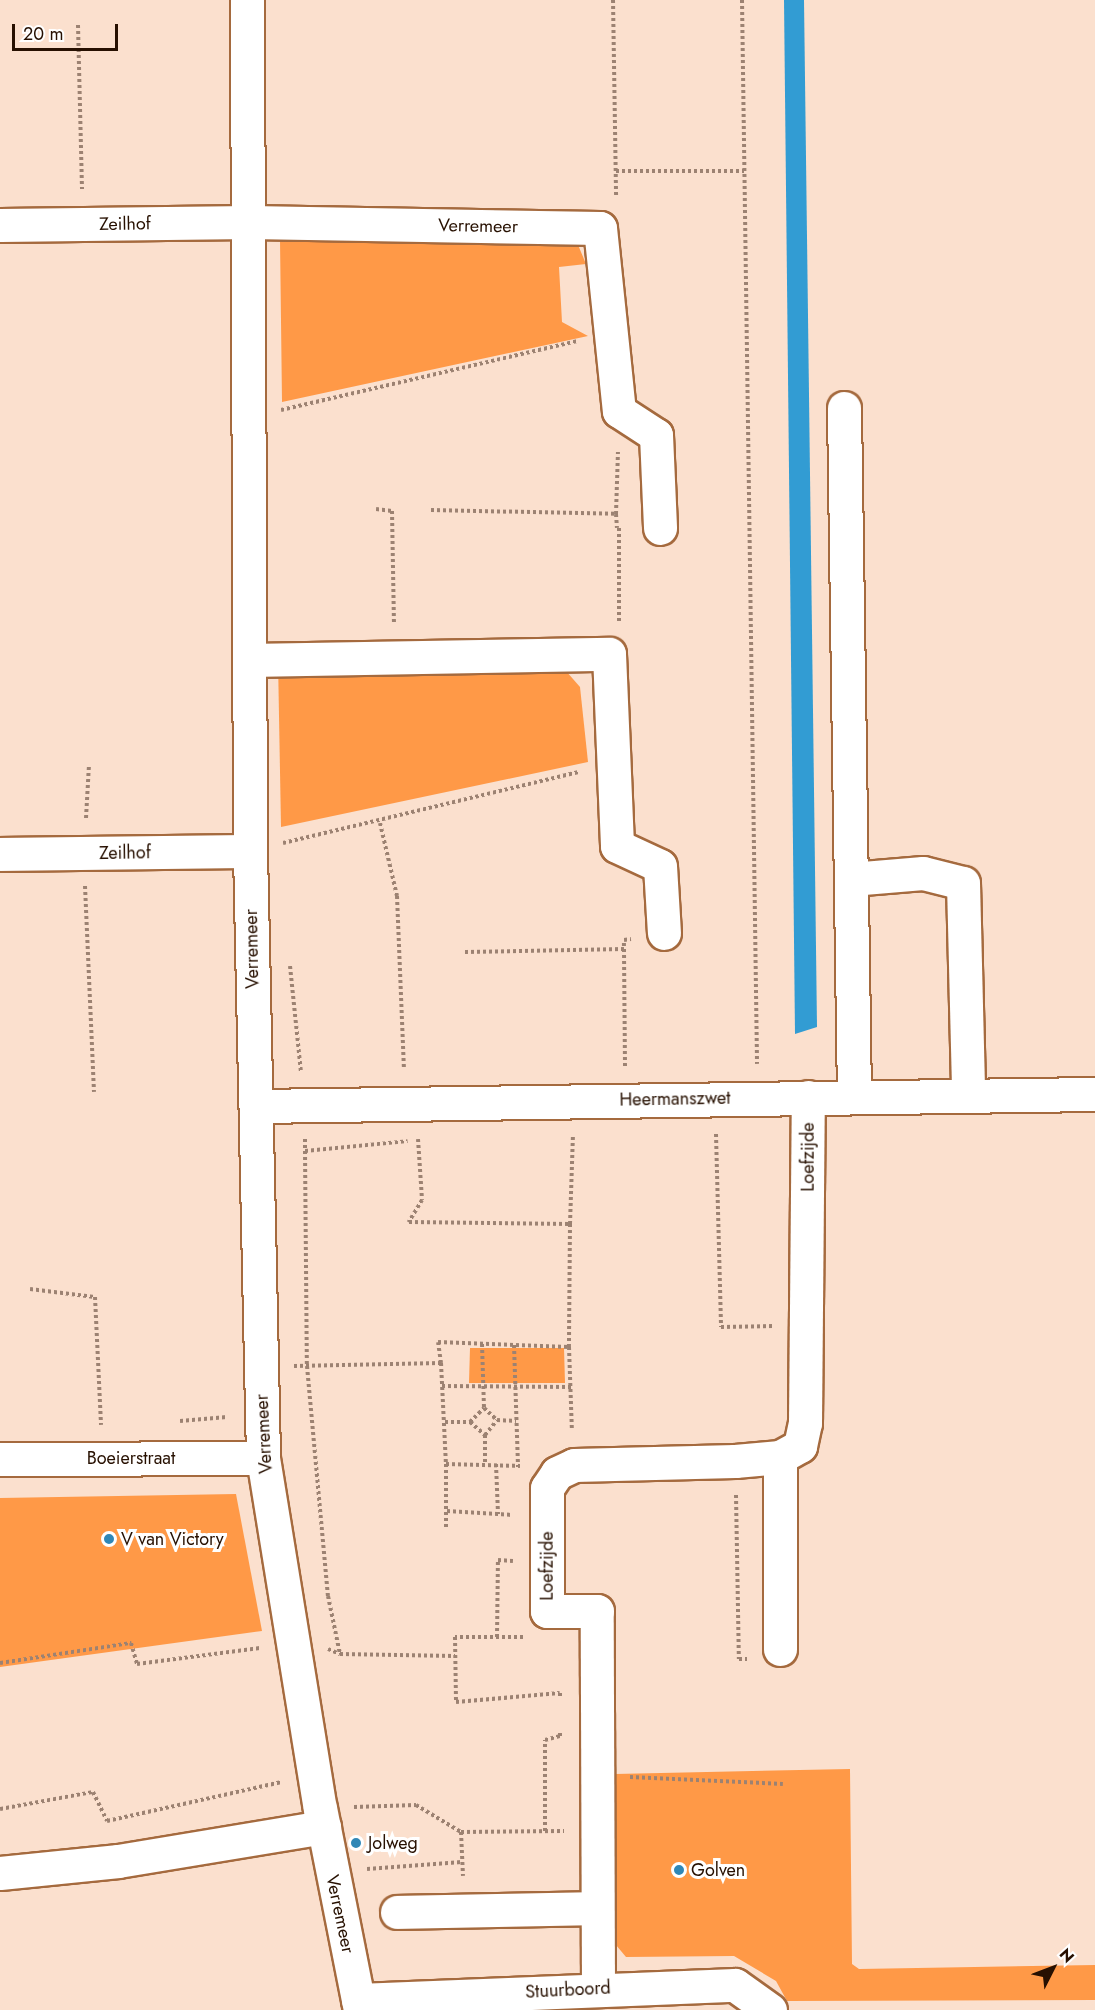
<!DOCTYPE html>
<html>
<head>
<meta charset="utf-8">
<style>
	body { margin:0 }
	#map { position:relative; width:1095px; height:2010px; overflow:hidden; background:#fbe0ce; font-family:Jost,sans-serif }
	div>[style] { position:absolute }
	.green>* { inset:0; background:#ff9947 }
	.water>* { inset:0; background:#329cd3 }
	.path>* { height:4px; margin-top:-2px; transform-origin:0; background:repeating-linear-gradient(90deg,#9c8272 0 3px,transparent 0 6px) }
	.roads { filter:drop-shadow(2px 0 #a56a3e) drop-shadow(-2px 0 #a56a3e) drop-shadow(0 2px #a56a3e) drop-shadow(0 -2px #a56a3e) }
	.minor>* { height:33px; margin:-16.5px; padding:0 16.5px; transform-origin:16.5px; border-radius:16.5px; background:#fff }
	.dots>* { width:16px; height:16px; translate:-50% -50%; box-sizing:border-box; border:3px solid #fff; border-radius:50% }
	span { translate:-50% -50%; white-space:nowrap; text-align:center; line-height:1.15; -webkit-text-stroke:6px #fff; paint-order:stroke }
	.street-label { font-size:18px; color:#271001 }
	.poi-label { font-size:18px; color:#271001 }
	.left { translate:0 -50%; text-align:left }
	.north { position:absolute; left:1023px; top:1938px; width:60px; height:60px; -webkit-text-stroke:4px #fff; paint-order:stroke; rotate:48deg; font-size:16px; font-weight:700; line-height:24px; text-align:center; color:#271001 }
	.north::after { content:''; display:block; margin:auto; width:21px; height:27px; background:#271001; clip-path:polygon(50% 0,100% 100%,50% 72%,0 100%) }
	.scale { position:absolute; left:12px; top:24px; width:106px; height:27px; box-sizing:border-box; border:3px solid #271001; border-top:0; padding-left:8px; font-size:18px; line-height:21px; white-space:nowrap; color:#271001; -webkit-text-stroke:4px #fff; paint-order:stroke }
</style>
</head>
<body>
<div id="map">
	<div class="green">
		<div style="clip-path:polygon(280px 240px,576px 240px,586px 264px,559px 267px,562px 322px,588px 336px,282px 402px)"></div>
		<div style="clip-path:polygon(278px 660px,566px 671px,580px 687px,588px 762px,281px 827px)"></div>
		<div style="clip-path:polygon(470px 1348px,564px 1348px,565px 1383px,469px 1383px)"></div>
		<div style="clip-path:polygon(236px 1494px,262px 1631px,0 1667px,0 1498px)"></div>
		<div style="clip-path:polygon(850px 1769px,852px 1964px,859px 1969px,1095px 1965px,1095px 2000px,787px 2001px,776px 1981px,734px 1956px,626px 1957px,616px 1945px,615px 1774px)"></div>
	</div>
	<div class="water">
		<div style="clip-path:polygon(784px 0,804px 0,817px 1027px,795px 1034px)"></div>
	</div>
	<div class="path">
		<div style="left:613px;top:0;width:197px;rotate:89.1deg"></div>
		<div style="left:742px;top:0;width:1064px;rotate:89.19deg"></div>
		<div style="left:78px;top:25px;width:164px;rotate:88.6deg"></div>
		<div style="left:616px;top:171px;width:128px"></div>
		<div style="left:281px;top:410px;width:305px;rotate:-13.1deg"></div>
		<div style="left:376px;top:509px;width:16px;rotate:7deg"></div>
		<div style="left:392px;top:511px;width:112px;rotate:89deg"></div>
		<div style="left:431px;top:510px;width:185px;rotate:1.2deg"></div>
		<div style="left:616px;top:514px;width:14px;rotate:86deg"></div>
		<div style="left:616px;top:514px;width:62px;rotate:-88.2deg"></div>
		<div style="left:619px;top:528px;width:95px;rotate:90deg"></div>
		<div style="left:86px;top:818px;width:53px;rotate:-86.8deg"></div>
		<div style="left:380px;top:823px;width:75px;rotate:76.9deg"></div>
		<div style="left:397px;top:896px;width:174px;rotate:87.7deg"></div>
		<div style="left:283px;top:843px;width:304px;rotate:-13.5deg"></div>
		<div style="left:85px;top:886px;width:206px;rotate:87.5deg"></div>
		<div style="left:465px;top:952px;width:159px;rotate:-1.1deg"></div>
		<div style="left:290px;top:966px;width:107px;rotate:84.1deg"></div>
		<div style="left:625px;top:1066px;width:126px;rotate:-90.5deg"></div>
		<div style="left:624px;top:940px;width:7px;rotate:-8deg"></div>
		<div style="left:716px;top:1134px;width:193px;rotate:88.5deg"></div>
		<div style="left:721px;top:1327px;width:52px;rotate:-1.1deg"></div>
		<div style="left:305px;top:1139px;width:12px;rotate:90deg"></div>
		<div style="left:305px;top:1151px;width:103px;rotate:-5.5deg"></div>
		<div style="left:418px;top:1139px;width:61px;rotate:86.2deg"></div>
		<div style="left:422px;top:1200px;width:26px;rotate:121deg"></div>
		<div style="left:409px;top:1222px;width:161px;rotate:0.7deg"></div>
		<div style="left:570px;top:1224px;width:123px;rotate:90.5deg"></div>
		<div style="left:305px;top:1151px;width:215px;rotate:89.5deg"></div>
		<div style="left:307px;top:1366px;width:231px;rotate:84.8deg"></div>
		<div style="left:328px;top:1596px;width:59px;rotate:78.3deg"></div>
		<div style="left:570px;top:1224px;width:89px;rotate:-88.1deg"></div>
		<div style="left:30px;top:1289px;width:65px;rotate:7deg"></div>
		<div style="left:95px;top:1297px;width:128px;rotate:87.3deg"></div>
		<div style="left:482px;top:1344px;width:64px;rotate:88.2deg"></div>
		<div style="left:484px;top:1408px;width:18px;rotate:43deg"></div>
		<div style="left:497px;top:1420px;width:19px;rotate:3deg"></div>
		<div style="left:514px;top:1345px;width:122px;rotate:88.1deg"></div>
		<div style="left:441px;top:1363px;width:21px;rotate:-98deg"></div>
		<div style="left:438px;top:1342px;width:131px;rotate:2.2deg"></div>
		<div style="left:569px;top:1347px;width:84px;rotate:88deg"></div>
		<div style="left:294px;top:1366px;width:147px;rotate:-1.2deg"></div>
		<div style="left:441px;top:1363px;width:101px;rotate:87.2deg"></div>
		<div style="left:442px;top:1386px;width:129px;rotate:0.4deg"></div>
		<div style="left:180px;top:1421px;width:47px;rotate:-4.9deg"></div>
		<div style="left:445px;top:1422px;width:25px"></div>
		<div style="left:470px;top:1422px;width:20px;rotate:41deg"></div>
		<div style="left:485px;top:1435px;width:19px;rotate:-51deg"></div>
		<div style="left:470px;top:1422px;width:20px;rotate:-45deg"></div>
		<div style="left:485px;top:1435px;width:29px;rotate:90deg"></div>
		<div style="left:496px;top:1464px;width:50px;rotate:87.7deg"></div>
		<div style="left:736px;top:1495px;width:164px;rotate:89deg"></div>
		<div style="left:739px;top:1659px;width:8px"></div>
		<div style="left:447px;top:1511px;width:65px;rotate:3.5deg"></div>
		<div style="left:446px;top:1527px;width:63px;rotate:-90deg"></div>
		<div style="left:446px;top:1464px;width:74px;rotate:1.5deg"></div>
		<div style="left:497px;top:1637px;width:77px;rotate:-89.3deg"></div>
		<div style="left:498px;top:1560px;width:15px;rotate:4deg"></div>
		<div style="left:523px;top:1637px;width:68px;rotate:180deg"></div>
		<div style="left:455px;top:1637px;width:65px;rotate:89.1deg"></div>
		<div style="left:456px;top:1702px;width:104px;rotate:-4.9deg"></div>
		<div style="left:560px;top:1693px;width:4px;rotate:90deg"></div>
		<div style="left:328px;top:1649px;width:13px;rotate:23deg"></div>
		<div style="left:340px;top:1654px;width:115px;rotate:1deg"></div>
		<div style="left:0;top:1663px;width:133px;rotate:-8.7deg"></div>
		<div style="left:131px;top:1643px;width:22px;rotate:74deg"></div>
		<div style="left:137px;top:1664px;width:124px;rotate:-7.4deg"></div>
		<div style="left:630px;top:1777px;width:153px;rotate:2.6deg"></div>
		<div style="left:354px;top:1807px;width:62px;rotate:-1.8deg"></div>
		<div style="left:416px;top:1805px;width:52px;rotate:31deg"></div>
		<div style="left:461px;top:1832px;width:103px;rotate:-0.6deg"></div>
		<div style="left:0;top:1809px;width:95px;rotate:-10.4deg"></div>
		<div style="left:93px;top:1792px;width:32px;rotate:64deg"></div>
		<div style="left:107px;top:1821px;width:179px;rotate:-12.6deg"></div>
		<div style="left:545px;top:1831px;width:91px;rotate:-90deg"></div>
		<div style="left:545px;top:1740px;width:16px;rotate:-15deg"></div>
		<div style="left:560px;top:1736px;width:4px;rotate:-90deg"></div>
		<div style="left:461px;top:1832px;width:44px;rotate:87.4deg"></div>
		<div style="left:367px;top:1869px;width:95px;rotate:-4.2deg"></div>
	</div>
	<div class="roads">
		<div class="minor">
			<div style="left:247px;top:0;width:851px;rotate:89.8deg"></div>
			<div style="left:250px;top:851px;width:607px;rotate:88.77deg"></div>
			<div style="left:263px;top:1458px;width:355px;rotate:80.8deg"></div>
			<div style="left:320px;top:1808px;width:206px;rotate:78.8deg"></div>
			<div style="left:0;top:225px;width:250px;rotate:-0.7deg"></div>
			<div style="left:250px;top:222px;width:350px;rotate:1deg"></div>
			<div style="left:600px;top:228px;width:184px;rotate:84.1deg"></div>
			<div style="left:619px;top:411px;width:44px;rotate:33deg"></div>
			<div style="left:656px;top:435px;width:93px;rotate:87.5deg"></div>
			<div style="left:844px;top:408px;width:688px;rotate:89.17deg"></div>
			<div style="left:250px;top:660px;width:359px;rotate:-1deg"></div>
			<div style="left:609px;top:654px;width:192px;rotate:87.6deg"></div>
			<div style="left:617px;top:846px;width:47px;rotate:24.9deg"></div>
			<div style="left:660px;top:866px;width:67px;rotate:86.6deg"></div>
			<div style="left:0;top:854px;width:250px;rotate:-0.7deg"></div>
			<div style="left:851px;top:879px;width:72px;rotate:-4.8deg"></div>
			<div style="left:923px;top:873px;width:41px;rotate:14deg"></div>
			<div style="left:963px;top:883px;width:212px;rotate:88.6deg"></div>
			<div style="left:256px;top:1106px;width:839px;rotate:-0.82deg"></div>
			<div style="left:780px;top:1457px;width:192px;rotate:90deg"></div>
			<div style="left:0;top:1459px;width:263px;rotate:-0.2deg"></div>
			<div style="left:0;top:1873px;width:119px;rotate:-5.8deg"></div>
			<div style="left:118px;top:1861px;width:209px;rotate:-9.4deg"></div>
			<div style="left:397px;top:1912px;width:200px;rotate:-1.1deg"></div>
			<div style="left:598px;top:1988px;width:377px;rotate:-90.2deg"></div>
			<div style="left:597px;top:1611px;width:50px;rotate:180deg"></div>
			<div style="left:547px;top:1611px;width:123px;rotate:-90deg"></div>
			<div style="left:547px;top:1488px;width:18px;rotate:-56deg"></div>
			<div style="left:557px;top:1473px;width:19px;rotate:-25deg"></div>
			<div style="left:574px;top:1465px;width:161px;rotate:-1.4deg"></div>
			<div style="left:735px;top:1461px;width:45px;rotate:-5.1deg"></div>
			<div style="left:780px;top:1457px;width:23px;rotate:-29deg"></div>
			<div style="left:800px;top:1446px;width:24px;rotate:-78deg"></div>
			<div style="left:805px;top:1423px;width:326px;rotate:-89.5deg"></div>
			<div style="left:358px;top:2000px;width:377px;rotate:-2.3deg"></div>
			<div style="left:735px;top:1985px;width:43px;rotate:35.5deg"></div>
		</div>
	</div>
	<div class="dots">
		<div style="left:109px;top:1539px;background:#3087b6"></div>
		<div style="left:356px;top:1843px;background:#3087b6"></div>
		<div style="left:679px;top:1870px;background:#3087b6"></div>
	</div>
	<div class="street-label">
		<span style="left:125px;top:224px;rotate:-1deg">Zeilhof</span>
		<span style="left:478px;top:226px;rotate:1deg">Verremeer</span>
		<span style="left:125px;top:853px;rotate:-1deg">Zeilhof</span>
		<span style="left:252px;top:949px;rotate:-91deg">Verremeer</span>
		<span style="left:675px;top:1099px;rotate:-1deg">Heermanszwet</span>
		<span style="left:808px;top:1157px;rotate:-90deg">Loefzijde</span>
		<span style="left:264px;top:1434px;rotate:-93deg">Verremeer</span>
		<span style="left:131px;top:1458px">Boeierstraat</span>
		<span style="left:547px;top:1566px;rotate:-90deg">Loefzijde</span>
		<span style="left:340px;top:1914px;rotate:78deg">Verremeer</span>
		<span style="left:568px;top:1990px;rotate:-3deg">Stuurboord</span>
	</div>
	<div class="poi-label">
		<span class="left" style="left:121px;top:1539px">V van Victory</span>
		<span class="left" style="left:368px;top:1843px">Jolweg</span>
		<span class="left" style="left:691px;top:1870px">Golven</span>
	</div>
	<div class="north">N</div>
	<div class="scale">20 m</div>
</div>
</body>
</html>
